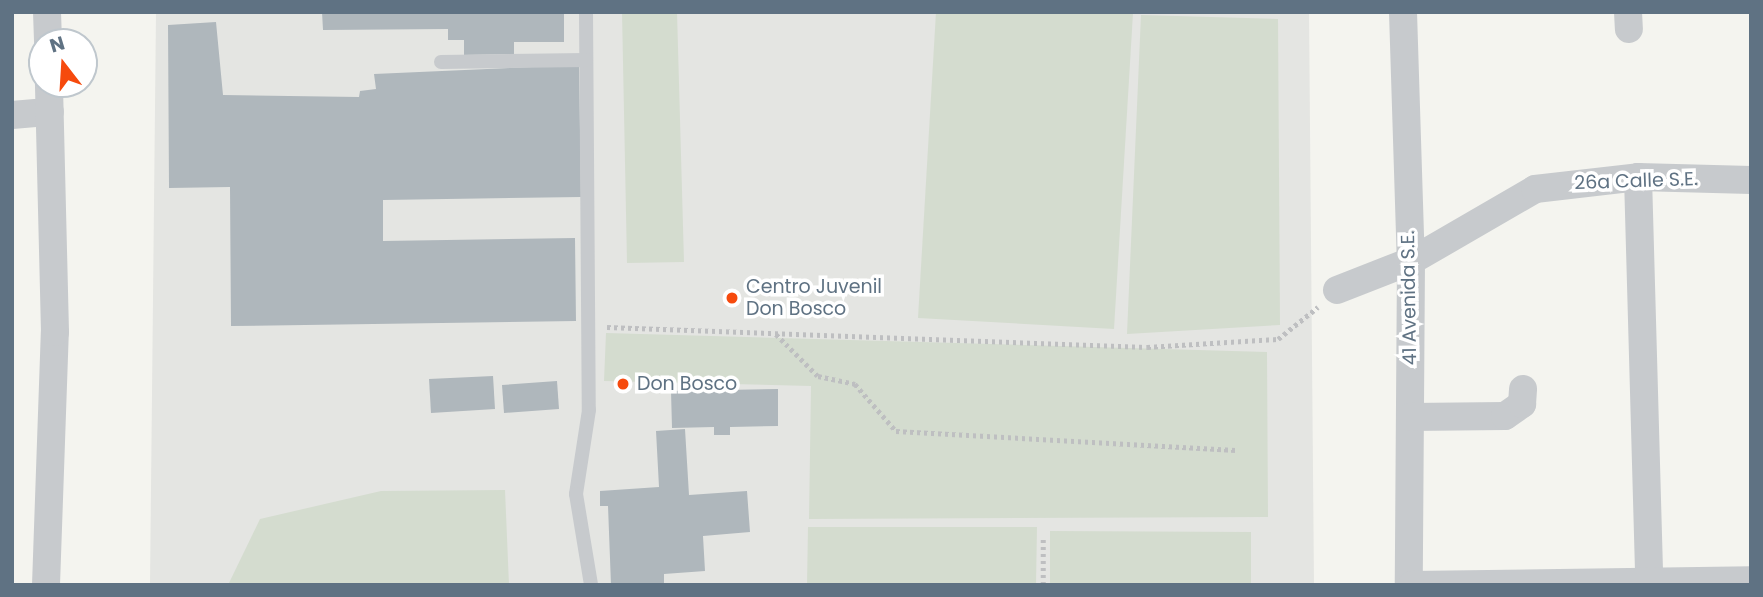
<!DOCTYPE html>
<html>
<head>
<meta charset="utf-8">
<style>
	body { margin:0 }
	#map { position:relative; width:1763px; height:597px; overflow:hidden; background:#f4f4ef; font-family:Poppins,sans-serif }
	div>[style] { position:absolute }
	.built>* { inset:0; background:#e4e5e2 }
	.green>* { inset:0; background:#d4dccf }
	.building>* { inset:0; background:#afb7bc }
	.path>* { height:4.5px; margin-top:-2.25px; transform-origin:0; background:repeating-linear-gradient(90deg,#bebfc1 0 3.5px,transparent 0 7px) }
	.service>* { height:14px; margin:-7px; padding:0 7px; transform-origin:7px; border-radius:7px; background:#c7cacd }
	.minor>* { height:28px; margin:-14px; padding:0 14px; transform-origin:14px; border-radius:14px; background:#c7cacd }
	.dots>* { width:19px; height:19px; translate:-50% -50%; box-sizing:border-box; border:4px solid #fff; border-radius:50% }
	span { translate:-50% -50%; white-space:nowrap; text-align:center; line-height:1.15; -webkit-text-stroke:7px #fff; paint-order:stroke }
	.street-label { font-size:19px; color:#5f7283 }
	.poi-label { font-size:19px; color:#5f7283 }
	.left { translate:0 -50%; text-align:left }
	.frame { position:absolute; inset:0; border:14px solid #5f7283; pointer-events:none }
	.north { position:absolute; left:28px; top:28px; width:70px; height:70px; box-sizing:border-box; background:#fff; border:2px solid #bfc7cd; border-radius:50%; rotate:343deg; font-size:19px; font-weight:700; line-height:28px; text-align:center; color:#5f7283 }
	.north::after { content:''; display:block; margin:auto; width:24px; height:32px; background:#f64a0d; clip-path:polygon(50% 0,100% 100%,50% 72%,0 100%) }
</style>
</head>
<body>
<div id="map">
	<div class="built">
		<div style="clip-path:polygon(156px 12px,1309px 12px,1314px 585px,150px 585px)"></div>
	</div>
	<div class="green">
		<div style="clip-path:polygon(622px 12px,677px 12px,684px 262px,627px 263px)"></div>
		<div style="clip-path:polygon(936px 12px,1133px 13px,1114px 329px,918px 318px)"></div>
		<div style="clip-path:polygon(1141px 15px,1278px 19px,1280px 325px,1127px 334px)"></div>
		<div style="clip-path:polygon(606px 333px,1267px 352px,1268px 517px,809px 519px,811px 386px,604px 381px)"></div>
		<div style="clip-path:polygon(505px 490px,509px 585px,228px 585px,260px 519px,381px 491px)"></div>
		<div style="clip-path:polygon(808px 527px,1037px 527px,1036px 585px,807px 585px)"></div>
		<div style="clip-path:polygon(1050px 531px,1251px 532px,1251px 585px,1050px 585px)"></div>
	</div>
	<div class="building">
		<div style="clip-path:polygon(322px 12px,564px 12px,564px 42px,514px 42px,514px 54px,464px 55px,464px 40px,448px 40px,448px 29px,323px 30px)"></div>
		<div style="clip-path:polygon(216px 22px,223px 95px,359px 97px,360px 91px,376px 89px,374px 74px,579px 65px,581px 197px,383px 200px,383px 241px,575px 238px,576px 321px,231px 326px,230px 187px,169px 188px,168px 25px)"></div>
		<div style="clip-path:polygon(493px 376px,495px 409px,431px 413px,429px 379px)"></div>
		<div style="clip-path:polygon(557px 381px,559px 409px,504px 413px,502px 385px)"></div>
		<div style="clip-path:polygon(778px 389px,778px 426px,730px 427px,730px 435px,714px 435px,714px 427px,672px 428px,671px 391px)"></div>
		<div style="clip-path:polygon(685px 429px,689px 495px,747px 491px,750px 532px,703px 536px,705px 571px,664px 574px,664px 585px,611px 585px,608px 506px,600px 506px,600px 491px,659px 487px,656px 431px)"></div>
	</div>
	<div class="path">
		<div style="left:607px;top:327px;width:540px;rotate:2.12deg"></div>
		<div style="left:1147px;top:347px;width:131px;rotate:-3.5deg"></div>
		<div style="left:1278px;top:339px;width:51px;rotate:-38.7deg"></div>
		<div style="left:776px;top:334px;width:59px;rotate:45deg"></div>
		<div style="left:818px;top:376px;width:38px;rotate:12deg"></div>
		<div style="left:855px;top:384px;width:62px;rotate:48.9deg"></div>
		<div style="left:896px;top:431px;width:340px;rotate:3.2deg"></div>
		<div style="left:1043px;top:585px;width:49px;rotate:-90deg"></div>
	</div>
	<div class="service">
		<div style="left:586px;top:12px;width:398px;rotate:89.6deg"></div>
		<div style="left:589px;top:410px;width:85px;rotate:98.8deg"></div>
		<div style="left:576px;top:494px;width:92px;rotate:80.6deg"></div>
		<div style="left:441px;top:62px;width:145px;rotate:-0.8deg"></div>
	</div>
	<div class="minor">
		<div style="left:47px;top:12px;width:30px;rotate:88deg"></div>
		<div style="left:1403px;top:12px;width:249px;rotate:88.2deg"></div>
		<div style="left:1411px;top:261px;width:324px;rotate:90.4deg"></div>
		<div style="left:1628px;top:12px;width:17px;rotate:87deg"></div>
		<div style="left:12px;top:115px;width:38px;rotate:-5deg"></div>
		<div style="left:1638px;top:177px;width:405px;rotate:88.4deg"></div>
		<div style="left:1337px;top:290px;width:79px;rotate:-21.4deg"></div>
		<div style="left:1411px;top:261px;width:143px;rotate:-30.1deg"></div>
		<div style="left:1535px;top:189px;width:104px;rotate:-6.6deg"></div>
		<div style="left:1638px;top:177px;width:113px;rotate:1.5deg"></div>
		<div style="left:1410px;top:417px;width:95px;rotate:-0.6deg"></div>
		<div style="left:1505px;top:416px;width:21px;rotate:-35deg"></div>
		<div style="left:1522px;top:404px;width:15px;rotate:-86deg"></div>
		<div style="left:46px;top:585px;width:253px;rotate:-88deg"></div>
		<div style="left:55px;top:332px;width:248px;rotate:-91.4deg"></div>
		<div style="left:1412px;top:585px;width:339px;rotate:-0.8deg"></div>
	</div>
	<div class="dots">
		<div style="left:732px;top:298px;background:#f64a0d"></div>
		<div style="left:623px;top:384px;background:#f64a0d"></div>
	</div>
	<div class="street-label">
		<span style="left:1636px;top:181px;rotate:-2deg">26a Calle S.E.</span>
		<span style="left:1409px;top:298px;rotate:-91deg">41 Avenida S.E.</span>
	</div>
	<div class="poi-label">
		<span class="left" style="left:746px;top:298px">Centro Juvenil<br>Don Bosco</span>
		<span class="left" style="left:637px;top:384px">Don Bosco</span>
	</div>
	<div class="frame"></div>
	<div class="north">N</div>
</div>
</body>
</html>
